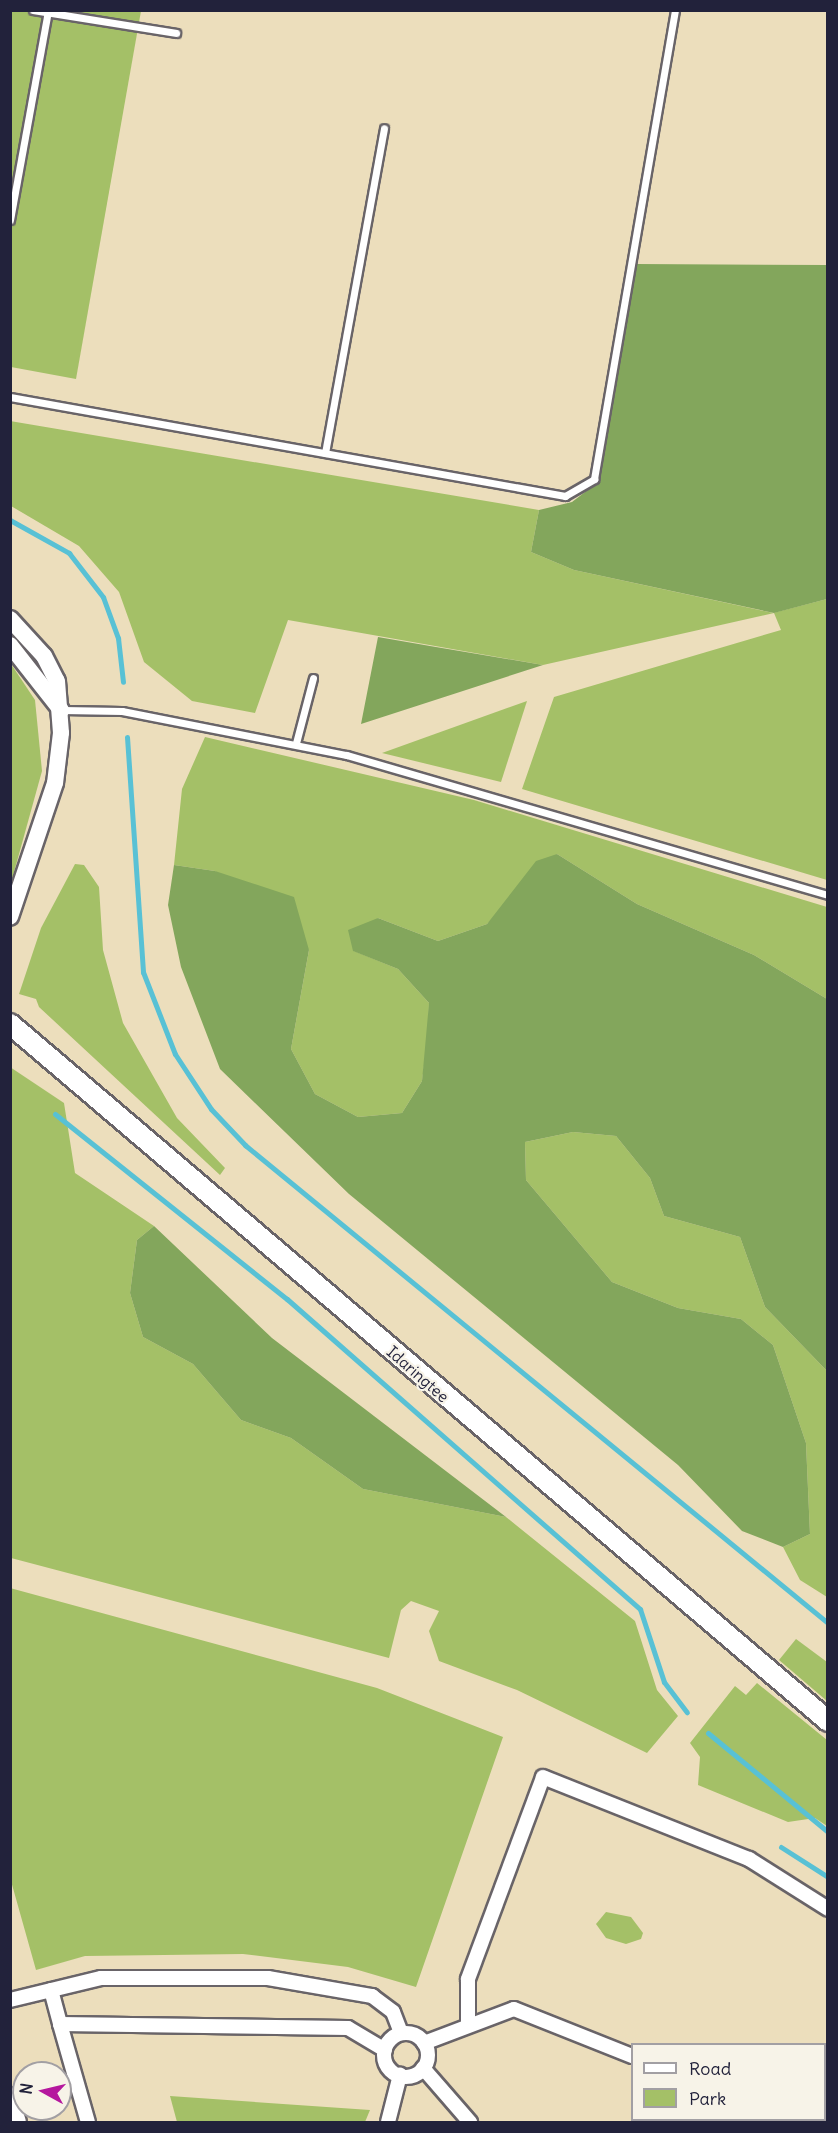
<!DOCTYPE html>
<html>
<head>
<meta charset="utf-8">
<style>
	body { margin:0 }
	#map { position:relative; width:838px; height:2133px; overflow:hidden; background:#ecdebc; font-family:Delius,sans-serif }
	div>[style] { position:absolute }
	.green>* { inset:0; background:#a4c067 }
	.forest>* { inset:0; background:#83a65c }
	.stream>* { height:5px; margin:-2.5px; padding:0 2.5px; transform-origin:2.5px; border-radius:2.5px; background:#58c1d5 }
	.roads { filter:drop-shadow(2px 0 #696468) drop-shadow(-2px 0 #696468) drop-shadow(0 2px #696468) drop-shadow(0 -2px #696468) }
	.service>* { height:7px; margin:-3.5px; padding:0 3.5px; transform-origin:3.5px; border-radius:3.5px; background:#fff }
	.minor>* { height:14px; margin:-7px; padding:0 7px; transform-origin:7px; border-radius:7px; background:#fff }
	.minor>.ring { margin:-7px; padding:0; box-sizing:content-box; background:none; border:14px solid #fff; border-radius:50% }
	.tertiary>* { height:16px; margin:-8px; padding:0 8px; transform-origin:8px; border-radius:8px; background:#fff }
	.secondary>* { height:20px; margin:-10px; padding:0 10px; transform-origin:10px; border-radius:10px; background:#fff }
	span { translate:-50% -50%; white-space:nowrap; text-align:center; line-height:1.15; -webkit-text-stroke:4.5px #f7f3e8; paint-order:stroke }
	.street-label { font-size:16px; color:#22223b }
	.frame { position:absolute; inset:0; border:12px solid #22223b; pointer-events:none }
	.legend { position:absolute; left:631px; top:2043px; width:195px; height:78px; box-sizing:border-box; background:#f7f3e8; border:2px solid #a29fa3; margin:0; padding:8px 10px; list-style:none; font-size:18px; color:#22223b }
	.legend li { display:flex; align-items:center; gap:12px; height:30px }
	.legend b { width:30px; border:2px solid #a29fa3 }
	.north { position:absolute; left:12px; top:2061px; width:60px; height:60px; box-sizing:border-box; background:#f7f3e8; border:2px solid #a29fa3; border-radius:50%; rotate:278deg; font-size:16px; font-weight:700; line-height:24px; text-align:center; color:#22223b }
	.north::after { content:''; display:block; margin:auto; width:21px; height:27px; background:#b5179e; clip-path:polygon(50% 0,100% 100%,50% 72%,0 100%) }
</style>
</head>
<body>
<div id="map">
	<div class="green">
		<div style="clip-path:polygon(10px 11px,141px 11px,76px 379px,11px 367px)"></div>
		<div style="clip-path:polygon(10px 421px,539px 510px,531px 552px,574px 570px,773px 613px,827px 599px,827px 880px,522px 789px,554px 697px,781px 630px,774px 613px,543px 665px,288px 620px,255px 713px,192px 701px,144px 662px,119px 592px,79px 546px,11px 506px)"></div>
		<div style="clip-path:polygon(11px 664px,35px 700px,42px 771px,11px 883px)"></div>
		<div style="clip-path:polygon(527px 701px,501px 782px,382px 753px)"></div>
		<div style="clip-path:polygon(205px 737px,474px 800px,827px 907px,827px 999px,754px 955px,637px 904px,557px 854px,487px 924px,438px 941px,378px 918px,354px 951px,398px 969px,429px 1003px,428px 1035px,422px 1081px,402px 1113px,358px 1117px,315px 1094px,291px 1049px,309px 950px,215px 871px,174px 865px,182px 789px)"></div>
		<div style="clip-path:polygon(75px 864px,84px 865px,99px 887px,103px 950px,123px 1023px,177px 1118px,225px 1168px,220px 1175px,39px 1007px,36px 999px,19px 994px,41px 928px)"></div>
		<div style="clip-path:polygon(10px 1067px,64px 1103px,75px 1173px,154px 1226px,137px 1240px,130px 1293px,143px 1337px,193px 1364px,241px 1420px,291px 1438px,363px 1489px,506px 1517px,635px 1621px,657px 1690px,678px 1716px,647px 1753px,517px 1690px,439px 1661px,429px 1631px,439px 1611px,411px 1601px,401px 1610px,389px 1658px,11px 1558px)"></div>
		<div style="clip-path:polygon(573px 1132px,616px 1136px,650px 1178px,664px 1216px,740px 1237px,765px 1307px,827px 1371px,827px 1597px,800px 1580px,783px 1547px,810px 1534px,806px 1443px,773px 1345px,741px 1319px,678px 1308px,612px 1282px,526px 1180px,525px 1142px)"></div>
		<div style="clip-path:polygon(10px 1588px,377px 1688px,503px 1737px,416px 1987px,348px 1967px,243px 1954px,85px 1956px,36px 1970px,11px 1881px)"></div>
		<div style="clip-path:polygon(796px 1639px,827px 1662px,827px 1701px,779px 1660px)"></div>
		<div style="clip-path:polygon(757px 1683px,827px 1740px,827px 1826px,815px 1818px,788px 1822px,698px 1785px,700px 1757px,690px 1743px,735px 1686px,746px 1695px)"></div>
		<div style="clip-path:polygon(606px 1912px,631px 1917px,643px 1933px,641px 1939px,626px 1944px,606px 1938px,596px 1924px)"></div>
		<div style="clip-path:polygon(170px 2096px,370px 2110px,365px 2122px,177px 2122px)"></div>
	</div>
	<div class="forest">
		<div style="clip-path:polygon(635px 264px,827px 265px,827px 599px,774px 613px,574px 570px,531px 552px,539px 510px,572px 502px,589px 489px)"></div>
		<div style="clip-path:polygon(378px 637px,430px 646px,543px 665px,361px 724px)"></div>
		<div style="clip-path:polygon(557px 854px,637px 904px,754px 955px,827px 999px,827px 1371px,765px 1307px,740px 1237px,664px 1216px,650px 1178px,616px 1136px,573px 1132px,525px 1142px,526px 1180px,612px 1282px,678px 1308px,741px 1319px,773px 1345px,806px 1443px,810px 1534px,783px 1547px,742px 1531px,678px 1465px,349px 1194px,220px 1069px,181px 967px,168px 905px,174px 865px,215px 871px,294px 897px,309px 950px,291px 1049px,315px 1094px,358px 1117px,402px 1113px,422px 1081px,429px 1003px,398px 969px,353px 951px,348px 930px,378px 918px,438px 941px,487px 924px,536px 861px)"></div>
		<div style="clip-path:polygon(154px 1226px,272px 1338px,506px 1517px,363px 1489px,291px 1438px,241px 1420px,193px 1364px,143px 1337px,130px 1293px,137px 1240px)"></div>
	</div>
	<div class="stream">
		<div style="left:10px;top:520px;width:68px;rotate:29.2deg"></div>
		<div style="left:69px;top:553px;width:56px;rotate:52.3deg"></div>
		<div style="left:103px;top:597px;width:44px;rotate:69.9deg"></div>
		<div style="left:118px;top:638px;width:44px;rotate:83.5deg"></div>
		<div style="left:127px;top:737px;width:236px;rotate:86.1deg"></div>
		<div style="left:143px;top:972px;width:88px;rotate:68.7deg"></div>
		<div style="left:175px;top:1054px;width:66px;rotate:56.8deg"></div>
		<div style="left:211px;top:1109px;width:50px;rotate:46.6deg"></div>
		<div style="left:245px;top:1145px;width:754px;rotate:39.35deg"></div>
		<div style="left:55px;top:1114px;width:297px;rotate:38.6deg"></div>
		<div style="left:287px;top:1299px;width:470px;rotate:41.3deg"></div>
		<div style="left:640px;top:1609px;width:77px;rotate:71.8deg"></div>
		<div style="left:664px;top:1682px;width:38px;rotate:53deg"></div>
		<div style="left:708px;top:1733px;width:156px;rotate:39.5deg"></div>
		<div style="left:781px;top:1847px;width:56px;rotate:32.6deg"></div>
	</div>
	<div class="roads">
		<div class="service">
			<div style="left:33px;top:10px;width:145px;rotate:9.1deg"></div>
			<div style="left:10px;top:220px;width:213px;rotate:-79.7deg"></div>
			<div style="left:10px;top:397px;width:564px;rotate:10.11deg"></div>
			<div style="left:565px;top:496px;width:34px;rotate:-30deg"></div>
			<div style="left:594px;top:479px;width:476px;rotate:-80.2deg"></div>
			<div style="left:325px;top:453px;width:330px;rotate:-79.7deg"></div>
			<div style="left:62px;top:710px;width:60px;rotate:1deg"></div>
			<div style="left:122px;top:711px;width:229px;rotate:11.1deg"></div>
			<div style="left:347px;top:755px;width:501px;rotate:16.23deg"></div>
			<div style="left:296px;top:743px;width:67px;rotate:-75.3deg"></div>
		</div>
		<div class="minor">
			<div style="left:51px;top:1990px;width:35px;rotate:75deg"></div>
			<div style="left:60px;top:2024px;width:288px;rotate:0.8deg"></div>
			<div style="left:348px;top:2028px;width:43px;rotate:30.7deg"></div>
			<div style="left:10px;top:2000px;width:94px;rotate:-13.6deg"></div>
			<div style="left:101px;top:1978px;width:167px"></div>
			<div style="left:268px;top:1978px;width:106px;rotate:9.8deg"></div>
			<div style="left:372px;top:1996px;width:26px;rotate:37deg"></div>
			<div style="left:393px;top:2012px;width:22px;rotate:69deg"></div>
			<div style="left:60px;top:2024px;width:102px;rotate:74.1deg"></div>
			<div style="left:468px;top:2024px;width:45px;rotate:-90deg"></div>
			<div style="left:468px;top:1979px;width:215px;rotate:-69.6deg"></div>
			<div style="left:543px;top:1777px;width:222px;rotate:21.7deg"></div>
			<div style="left:749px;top:1859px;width:93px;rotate:32.3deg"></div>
			<div class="ring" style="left:384px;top:2033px;width:30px;height:30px"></div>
			<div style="left:424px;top:2043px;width:96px;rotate:-20.7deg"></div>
			<div style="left:514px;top:2009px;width:127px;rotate:21.7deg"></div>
			<div style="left:423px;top:2068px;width:72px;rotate:49deg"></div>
			<div style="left:751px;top:2120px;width:7px;rotate:16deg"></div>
			<div style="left:388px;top:2122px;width:49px;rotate:-75.7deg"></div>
		</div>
		<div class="tertiary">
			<div style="left:10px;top:619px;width:50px;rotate:47.4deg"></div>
			<div style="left:44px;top:656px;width:28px;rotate:63deg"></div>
			<div style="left:57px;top:681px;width:52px;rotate:85.6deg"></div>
			<div style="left:61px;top:733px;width:50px;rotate:96.8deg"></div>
			<div style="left:55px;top:783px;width:141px;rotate:108.6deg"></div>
			<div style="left:10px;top:645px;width:83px;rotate:51.9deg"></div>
			<div style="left:10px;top:2096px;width:27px;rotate:73deg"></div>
		</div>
		<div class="secondary">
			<div style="left:10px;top:1024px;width:1075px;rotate:40.43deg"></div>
		</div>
	</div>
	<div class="street-label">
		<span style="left:418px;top:1374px;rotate:41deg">Idaringtee</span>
	</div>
	<div class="frame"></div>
	<ul class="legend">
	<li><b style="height:8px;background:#fff"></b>Road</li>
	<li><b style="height:16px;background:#a4c067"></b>Park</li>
	</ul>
	<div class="north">N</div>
</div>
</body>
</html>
